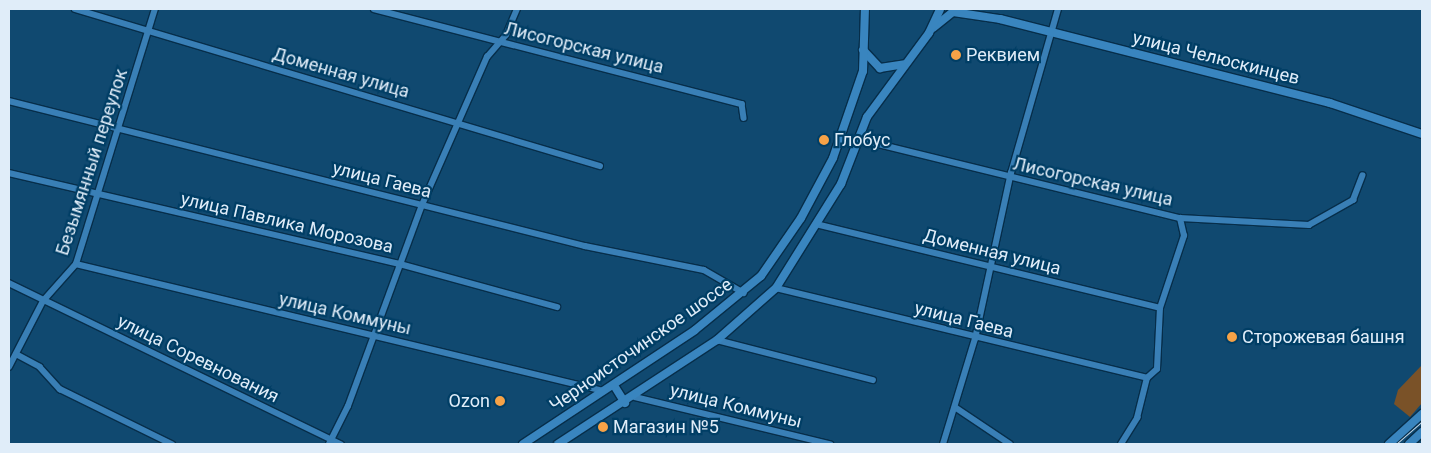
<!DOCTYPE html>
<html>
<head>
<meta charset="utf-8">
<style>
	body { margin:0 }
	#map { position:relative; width:1431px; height:453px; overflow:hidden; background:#104970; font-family:Roboto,sans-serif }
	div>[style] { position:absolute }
	.green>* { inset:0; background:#7a5228 }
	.roads { filter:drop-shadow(1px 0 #072e4a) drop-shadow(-1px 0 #072e4a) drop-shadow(0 1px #072e4a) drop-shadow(0 -1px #072e4a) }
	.minor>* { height:5.5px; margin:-2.75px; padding:0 2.75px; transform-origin:2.75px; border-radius:2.75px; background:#397fb6 }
	.major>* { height:8px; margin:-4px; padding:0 4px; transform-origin:4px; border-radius:4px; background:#3985bf }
	.tram>* { height:1px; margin:-0.5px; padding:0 0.5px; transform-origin:0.5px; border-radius:0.5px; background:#c3d6e6 }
	.dots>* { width:14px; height:14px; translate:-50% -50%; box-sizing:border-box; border:2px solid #003e65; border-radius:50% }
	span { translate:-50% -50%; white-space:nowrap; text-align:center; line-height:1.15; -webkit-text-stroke:4.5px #003e65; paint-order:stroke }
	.street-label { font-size:18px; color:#e0edf9 }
	.poi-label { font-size:18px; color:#e0edf9 }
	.left { translate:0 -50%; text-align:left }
	.right { translate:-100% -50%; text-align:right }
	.frame { position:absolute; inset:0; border:10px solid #e0edf9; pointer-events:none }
</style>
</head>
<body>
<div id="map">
	<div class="green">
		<div style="clip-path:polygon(1422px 365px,1422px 403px,1410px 417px,1394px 404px,1398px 390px)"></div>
	</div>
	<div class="roads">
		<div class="minor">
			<div style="left:75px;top:9px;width:548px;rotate:16.65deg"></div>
			<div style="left:374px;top:9px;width:380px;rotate:14.5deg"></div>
			<div style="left:742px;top:104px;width:14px;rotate:82deg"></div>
			<div style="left:9px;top:101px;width:594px;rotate:14.13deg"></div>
			<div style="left:585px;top:246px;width:121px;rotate:11.4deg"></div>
			<div style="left:704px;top:270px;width:46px;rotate:29.9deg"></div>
			<div style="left:858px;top:139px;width:332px;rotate:13.8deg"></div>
			<div style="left:1180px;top:218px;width:129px;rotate:3.1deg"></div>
			<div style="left:1309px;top:225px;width:51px;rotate:-29.6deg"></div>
			<div style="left:1353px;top:200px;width:26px;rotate:-69deg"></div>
			<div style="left:9px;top:173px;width:401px;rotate:13.1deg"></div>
			<div style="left:400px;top:264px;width:163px;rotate:15.3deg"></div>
			<div style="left:816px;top:224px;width:354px;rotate:13.7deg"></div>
			<div style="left:76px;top:264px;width:543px;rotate:13.52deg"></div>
			<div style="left:9px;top:283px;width:369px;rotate:25.9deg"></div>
			<div style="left:776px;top:288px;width:382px;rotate:13.6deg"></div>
			<div style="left:717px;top:340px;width:161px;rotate:14.4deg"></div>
			<div style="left:16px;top:354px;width:27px;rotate:28deg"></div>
			<div style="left:40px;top:367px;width:30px;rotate:48deg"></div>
			<div style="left:60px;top:389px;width:125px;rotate:26.2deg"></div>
			<div style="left:9px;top:367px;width:74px;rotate:-62.7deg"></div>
			<div style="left:43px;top:301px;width:50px;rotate:-48.3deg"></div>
			<div style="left:76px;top:264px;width:267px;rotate:-72.8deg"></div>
			<div style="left:635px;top:397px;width:201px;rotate:13.6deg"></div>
			<div style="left:955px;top:407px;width:66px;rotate:33.9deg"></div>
			<div style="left:329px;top:444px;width:42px;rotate:-63.4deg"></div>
			<div style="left:348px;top:406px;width:214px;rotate:-69.8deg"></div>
			<div style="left:422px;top:205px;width:162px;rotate:-66.3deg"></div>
			<div style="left:487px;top:57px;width:29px;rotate:-49deg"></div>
			<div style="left:506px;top:35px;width:28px;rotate:-67deg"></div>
			<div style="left:943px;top:444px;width:110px;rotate:-73.1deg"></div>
			<div style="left:975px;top:339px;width:170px;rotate:-77.8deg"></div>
			<div style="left:1011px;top:173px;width:171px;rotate:-74deg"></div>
			<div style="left:1121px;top:444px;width:31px;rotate:-58deg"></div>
			<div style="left:1137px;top:418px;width:41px;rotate:-76deg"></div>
			<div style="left:1147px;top:378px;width:13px;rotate:-42deg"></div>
			<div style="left:1157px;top:369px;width:61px;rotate:-87.2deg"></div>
			<div style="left:1160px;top:308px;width:76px;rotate:-71.6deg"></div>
			<div style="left:1184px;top:236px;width:18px;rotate:-103deg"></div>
		</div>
		<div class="major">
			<div style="left:933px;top:28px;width:26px;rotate:-39deg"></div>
			<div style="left:953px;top:12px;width:48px;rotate:8.5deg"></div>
			<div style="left:1000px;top:19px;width:341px;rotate:14.3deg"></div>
			<div style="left:1330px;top:103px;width:97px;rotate:18.6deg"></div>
			<div style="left:863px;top:50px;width:25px;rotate:47deg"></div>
			<div style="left:880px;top:68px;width:25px;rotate:-9deg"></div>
			<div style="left:615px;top:387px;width:19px;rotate:58deg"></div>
			<div style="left:523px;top:444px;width:206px;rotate:-33.5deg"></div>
			<div style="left:695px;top:330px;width:85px;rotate:-39.3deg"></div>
			<div style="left:761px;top:276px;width:70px;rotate:-55.4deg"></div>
			<div style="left:801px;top:218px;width:68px;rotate:-61.9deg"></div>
			<div style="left:833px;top:158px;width:92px;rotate:-71deg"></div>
			<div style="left:863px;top:71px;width:62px;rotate:-88.2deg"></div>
			<div style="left:558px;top:444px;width:190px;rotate:-33.2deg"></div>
			<div style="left:717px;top:340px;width:79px;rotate:-41.4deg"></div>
			<div style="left:776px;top:288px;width:123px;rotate:-58deg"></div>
			<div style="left:841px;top:184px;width:72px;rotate:-68.8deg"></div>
			<div style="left:867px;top:117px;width:104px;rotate:-53.6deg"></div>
			<div style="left:929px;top:33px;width:26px;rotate:-65deg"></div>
			<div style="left:1389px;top:444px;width:45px;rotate:-42.3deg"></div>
			<div style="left:1409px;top:444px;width:18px;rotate:-43deg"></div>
		</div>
	</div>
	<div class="tram">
		<div style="left:1396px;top:444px;width:35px;rotate:-41deg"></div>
	</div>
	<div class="dots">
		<div style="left:956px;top:55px;background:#f6a247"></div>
		<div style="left:824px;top:140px;background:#f6a247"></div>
		<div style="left:1232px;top:337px;background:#f6a247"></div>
		<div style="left:500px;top:401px;background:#f6a247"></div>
		<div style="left:603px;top:427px;background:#f6a247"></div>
	</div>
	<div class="street-label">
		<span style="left:584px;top:48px;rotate:14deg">Лисогорская улица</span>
		<span style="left:1216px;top:58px;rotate:14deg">улица Челюскинцев</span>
		<span style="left:341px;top:73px;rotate:16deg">Доменная улица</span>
		<span style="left:92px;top:162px;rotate:-72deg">Безымянный переулок</span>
		<span style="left:382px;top:180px;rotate:14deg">улица Гаева</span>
		<span style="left:1093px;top:182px;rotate:13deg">Лисогорская улица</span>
		<span style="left:287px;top:223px;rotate:13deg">улица Павлика Морозова</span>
		<span style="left:992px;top:252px;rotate:14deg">Доменная улица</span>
		<span style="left:345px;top:314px;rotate:13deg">улица Коммуны</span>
		<span style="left:964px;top:320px;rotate:14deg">улица Гаева</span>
		<span style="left:641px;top:345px;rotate:-35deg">Черноисточинское шоссе</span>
		<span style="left:198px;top:359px;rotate:26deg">улица Соревнования</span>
		<span style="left:736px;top:406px;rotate:14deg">улица Коммуны</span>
	</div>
	<div class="poi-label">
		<span class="left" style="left:966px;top:55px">Реквием</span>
		<span class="left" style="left:834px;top:140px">Глобус</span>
		<span class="left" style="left:1242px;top:337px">Сторожевая башня</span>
		<span class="right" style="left:490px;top:401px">Ozon</span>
		<span class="left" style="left:613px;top:427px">Магазин №5</span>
	</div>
	<div class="frame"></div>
</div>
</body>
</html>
